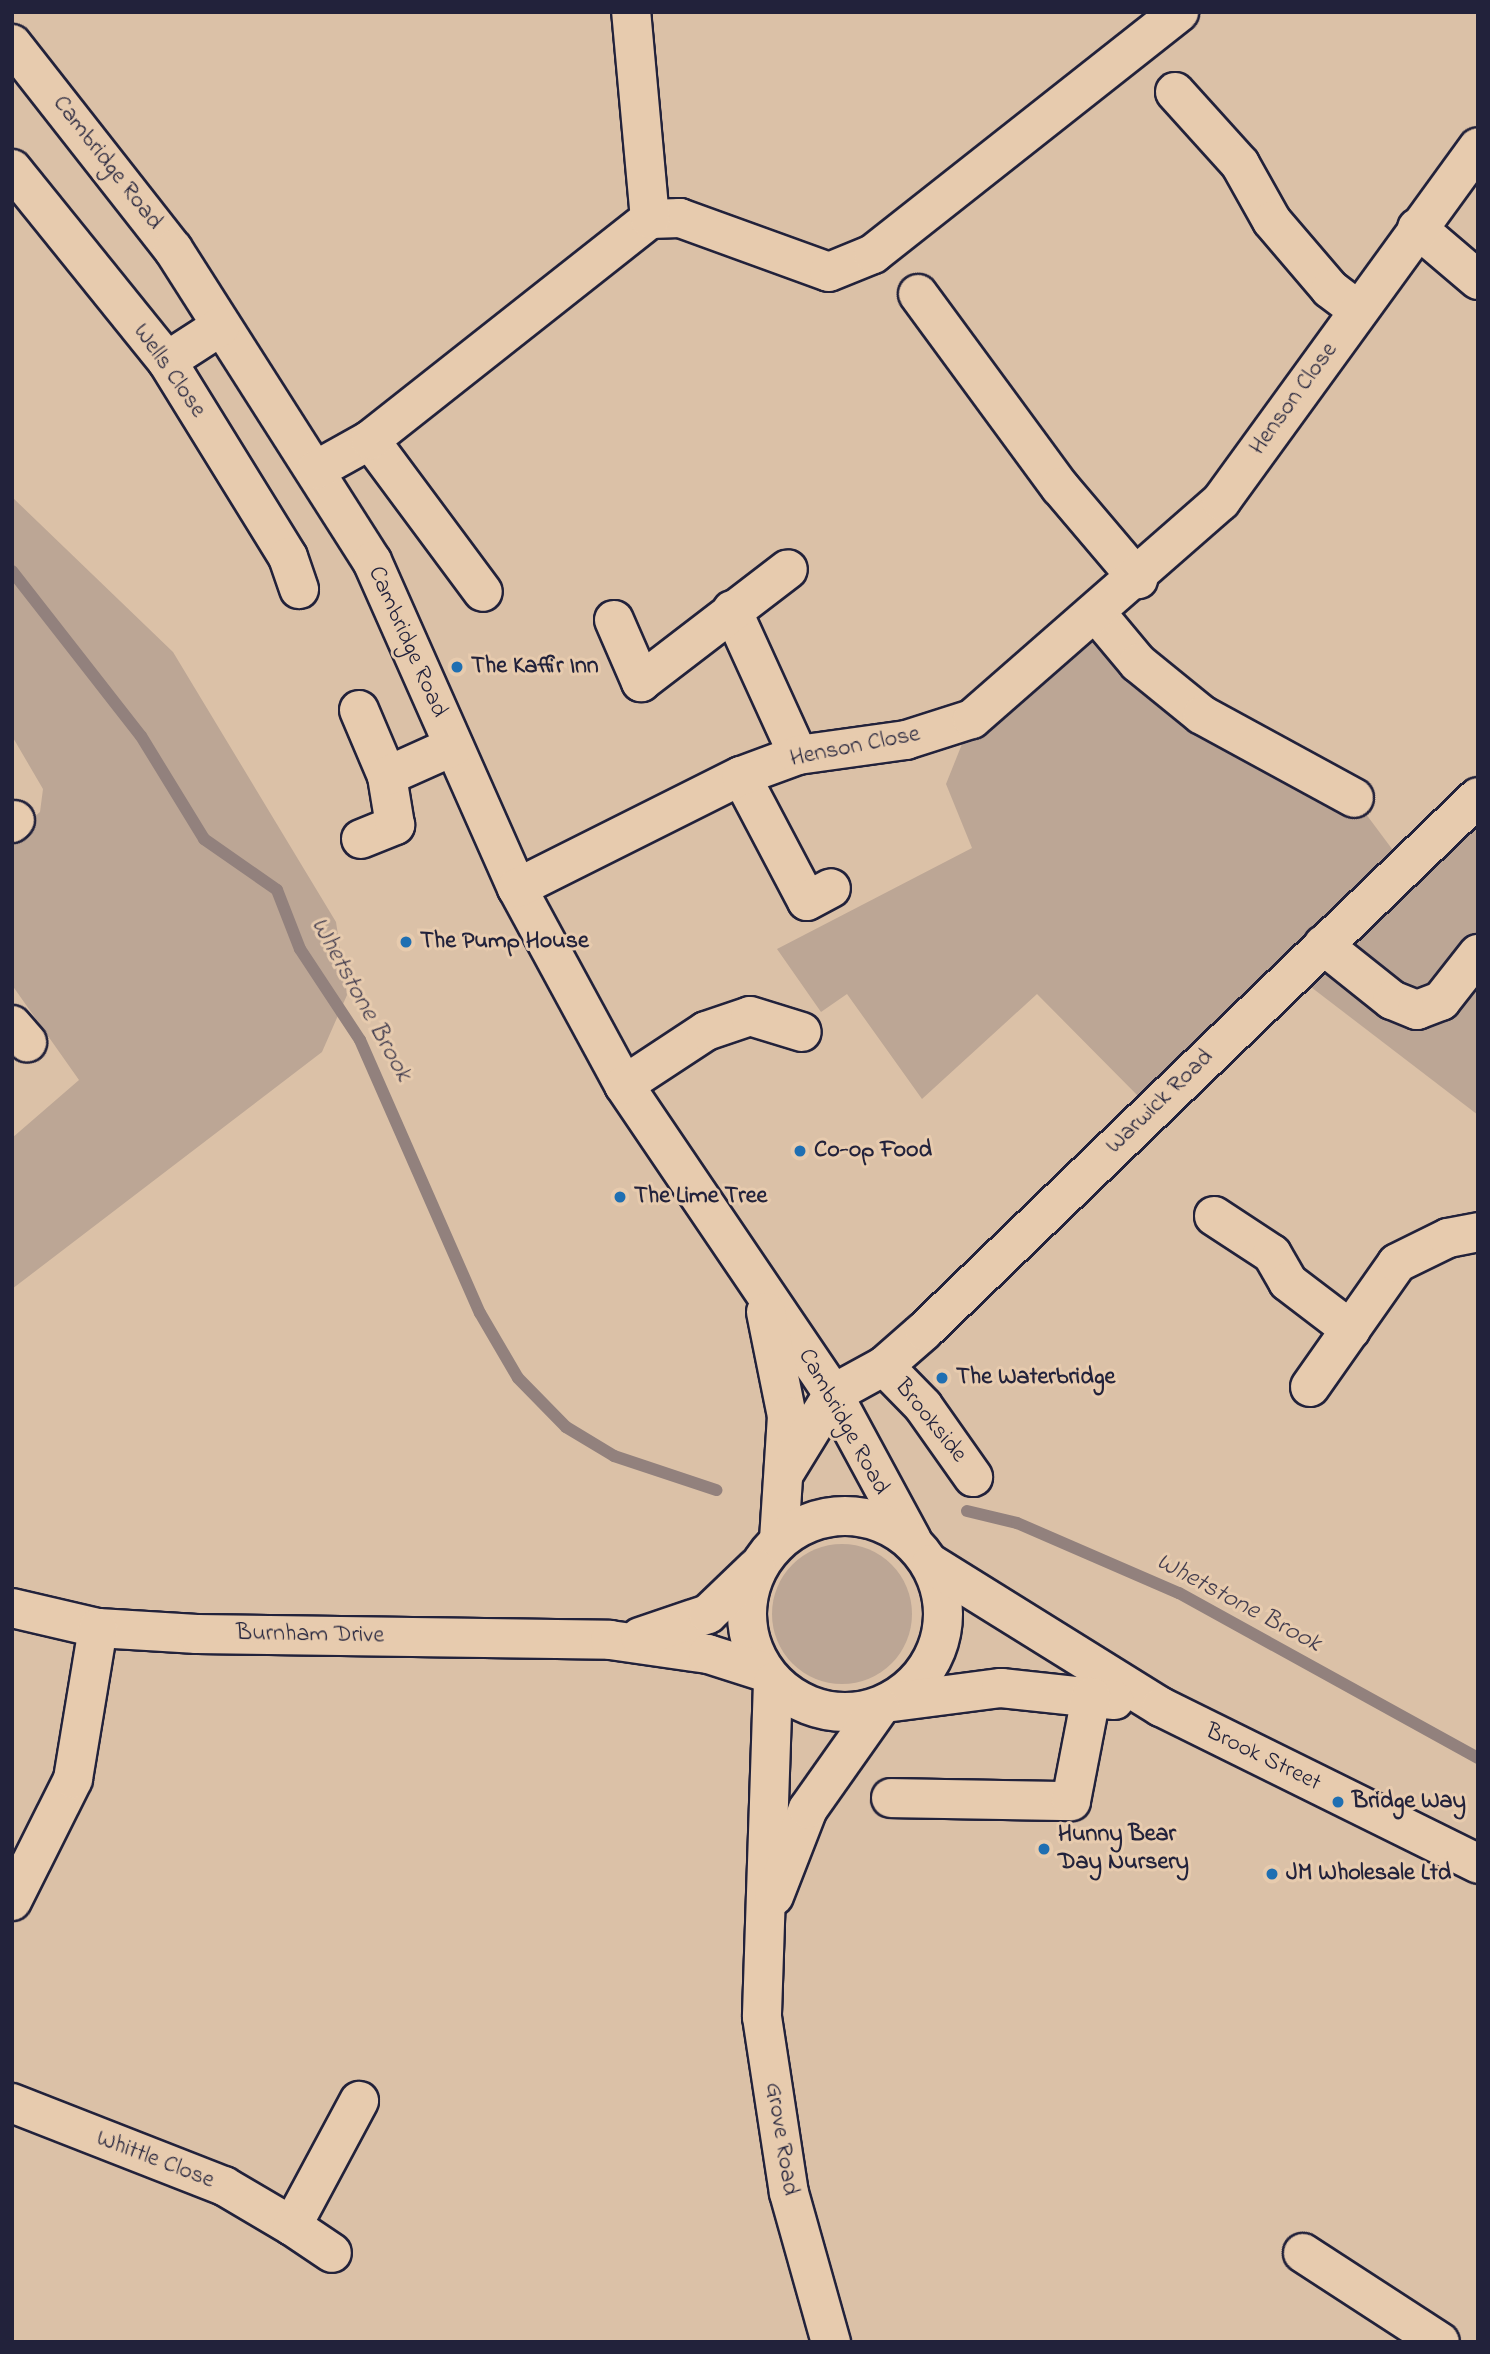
<!DOCTYPE html>
<html>
<head>
<meta charset="utf-8">
<style>
	body { margin:0 }
	#map { position:relative; width:1490px; height:2354px; overflow:hidden; background:#dbc1a7; font-family:"Indie Flower",sans-serif }
	div>[style] { position:absolute }
	.green>* { inset:0; background:#bca695 }
	.round { border-radius:50% }
	.stream>* { height:12px; margin:-6px; padding:0 6px; transform-origin:6px; border-radius:6px; background:#92817d }
	.roads { filter:drop-shadow(2px 0 #22223b) drop-shadow(-2px 0 #22223b) drop-shadow(0 2px #22223b) drop-shadow(0 -2px #22223b) }
	.minor>* { height:38px; margin:-19px; padding:0 19px; transform-origin:19px; border-radius:19px; background:#e7cbae }
	.minor>.ring { margin:-19px; padding:0; box-sizing:content-box; background:none; border:38px solid #e7cbae; border-radius:50% }
	.dots>* { width:19px; height:19px; translate:-50% -50%; box-sizing:border-box; border:4px solid #e7cbae; border-radius:50% }
	span { translate:-50% -50%; white-space:nowrap; text-align:center; line-height:1.15; -webkit-text-stroke:6px #e7cbae; paint-order:stroke }
	.street-label { font-size:24px; color:#22223b }
	.poi-label { font-size:24px; color:#22223b; font-weight:700 }
	.left { translate:0 -50%; text-align:left }
	.water-label { font-size:26px; color:#443e4f; font-style:italic }
	.frame { position:absolute; inset:0; border:14px solid #22223b; pointer-events:none }
</style>
</head>
<body>
<div id="map">
	<div class="green">
		<div style="clip-path:polygon(12px 497px,173px 652px,336px 922px,347px 995px,322px 1052px,12px 1289px,12px 1138px,79px 1080px,12px 985px,12px 836px,40px 812px,43px 789px,12px 736px)"></div>
		<div style="clip-path:polygon(1097px 614px,1138px 663px,1354px 798px,1404px 865px,1142px 1100px,1037px 994px,922px 1099px,847px 994px,821px 1012px,777px 949px,972px 848px,946px 784px,972px 719px)"></div>
		<div style="clip-path:polygon(1478px 824px,1478px 1115px,1307px 984px)"></div>
		<div class="round" style="left:772px;top:1544px;width:140px;height:140px"></div>
	</div>
	<div class="stream">
		<div style="left:12px;top:571px;width:209px;rotate:52deg"></div>
		<div style="left:141px;top:736px;width:121px;rotate:58.5deg"></div>
		<div style="left:204px;top:839px;width:89px;rotate:34.9deg"></div>
		<div style="left:277px;top:890px;width:63px;rotate:68.7deg"></div>
		<div style="left:300px;top:949px;width:109px;rotate:56.6deg"></div>
		<div style="left:360px;top:1040px;width:298px;rotate:66.3deg"></div>
		<div style="left:480px;top:1313px;width:75px;rotate:59.7deg"></div>
		<div style="left:518px;top:1378px;width:69px;rotate:45.6deg"></div>
		<div style="left:566px;top:1427px;width:56px;rotate:31.1deg"></div>
		<div style="left:614px;top:1456px;width:108px;rotate:18.4deg"></div>
		<div style="left:967px;top:1511px;width:51px;rotate:13.5deg"></div>
		<div style="left:1017px;top:1523px;width:176px;rotate:23.4deg"></div>
		<div style="left:1179px;top:1593px;width:342px;rotate:28.9deg"></div>
	</div>
	<div class="roads">
		<div class="minor">
			<div style="left:12px;top:44px;width:261px;rotate:51.9deg"></div>
			<div style="left:173px;top:249px;width:370px;rotate:57.5deg"></div>
			<div style="left:372px;top:561px;width:358px;rotate:66.1deg"></div>
			<div style="left:517px;top:888px;width:224px;rotate:61.5deg"></div>
			<div style="left:624px;top:1085px;width:373px;rotate:55.9deg"></div>
			<div style="left:833px;top:1394px;width:166px;rotate:61.6deg"></div>
			<div style="left:1175px;top:92px;width:97px;rotate:47.9deg"></div>
			<div style="left:1240px;top:164px;width:65px;rotate:60.7deg"></div>
			<div style="left:1272px;top:221px;width:89px;rotate:49.5deg"></div>
			<div style="left:1330px;top:289px;width:35px;rotate:37deg"></div>
			<div style="left:12px;top:169px;width:247px;rotate:51.1deg"></div>
			<div style="left:167px;top:361px;width:230px;rotate:58.3deg"></div>
			<div style="left:288px;top:557px;width:34px;rotate:71deg"></div>
			<div style="left:650px;top:219px;width:30px;rotate:-2deg"></div>
			<div style="left:680px;top:218px;width:158px;rotate:19.9deg"></div>
			<div style="left:829px;top:272px;width:48px;rotate:-22.2deg"></div>
			<div style="left:873px;top:254px;width:390px;rotate:-38.3deg"></div>
			<div style="left:1417px;top:228px;width:80px;rotate:40.4deg"></div>
			<div style="left:918px;top:294px;width:240px;rotate:53.7deg"></div>
			<div style="left:1060px;top:487px;width:121px;rotate:49.7deg"></div>
			<div style="left:167px;top:361px;width:64px;rotate:-32.9deg"></div>
			<div style="left:370px;top:440px;width:189px;rotate:53.4deg"></div>
			<div style="left:316px;top:470px;width:62px;rotate:-29.1deg"></div>
			<div style="left:370px;top:440px;width:357px;rotate:-38.3deg"></div>
			<div style="left:650px;top:219px;width:208px;rotate:-95.2deg"></div>
			<div style="left:732px;top:610px;width:159px;rotate:65.5deg"></div>
			<div style="left:1097px;top:614px;width:64px;rotate:50.1deg"></div>
			<div style="left:1138px;top:663px;width:82px;rotate:39.1deg"></div>
			<div style="left:1202px;top:715px;width:173px;rotate:28.6deg"></div>
			<div style="left:614px;top:620px;width:68px;rotate:66.5deg"></div>
			<div style="left:641px;top:682px;width:185px;rotate:-37.5deg"></div>
			<div style="left:359px;top:710px;width:72px;rotate:67deg"></div>
			<div style="left:741px;top:776px;width:141px;rotate:62.2deg"></div>
			<div style="left:807px;top:901px;width:27px;rotate:-28deg"></div>
			<div style="left:12px;top:823px;width:4px;rotate:-45deg"></div>
			<div style="left:361px;top:839px;width:37px;rotate:-22deg"></div>
			<div style="left:395px;top:825px;width:50px;rotate:-99.3deg"></div>
			<div style="left:387px;top:776px;width:73px;rotate:-24.1deg"></div>
			<div style="left:517px;top:888px;width:250px;rotate:-26.6deg"></div>
			<div style="left:741px;top:776px;width:61px;rotate:-20.2deg"></div>
			<div style="left:798px;top:755px;width:109px;rotate:-7.9deg"></div>
			<div style="left:906px;top:740px;width:69px;rotate:-17.7deg"></div>
			<div style="left:972px;top:719px;width:331px;rotate:-41.2deg"></div>
			<div style="left:1221px;top:501px;width:437px;rotate:-54deg"></div>
			<div style="left:1323px;top:945px;width:88px;rotate:38.6deg"></div>
			<div style="left:1392px;top:1000px;width:27px;rotate:22deg"></div>
			<div style="left:1417px;top:1010px;width:26px;rotate:-21deg"></div>
			<div style="left:1441px;top:1001px;width:60px;rotate:-51.8deg"></div>
			<div style="left:12px;top:1025px;width:23px;rotate:49deg"></div>
			<div style="left:624px;top:1085px;width:98px;rotate:-33.4deg"></div>
			<div style="left:706px;top:1031px;width:46px;rotate:-18.8deg"></div>
			<div style="left:750px;top:1016px;width:54px;rotate:17.1deg"></div>
			<div style="left:1214px;top:1216px;width:69px;rotate:33.2deg"></div>
			<div style="left:1272px;top:1254px;width:32px;rotate:60deg"></div>
			<div style="left:1288px;top:1282px;width:79px;rotate:37.3deg"></div>
			<div style="left:766px;top:1312px;width:106px;rotate:78.6deg"></div>
			<div style="left:787px;top:1416px;width:124px;rotate:93.7deg"></div>
			<div style="left:884px;top:1366px;width:56px;rotate:45.7deg"></div>
			<div style="left:923px;top:1406px;width:87px;rotate:54.8deg"></div>
			<div style="left:1310px;top:1387px;width:151px;rotate:-54.9deg"></div>
			<div style="left:1397px;top:1263px;width:57px;rotate:-26.1deg"></div>
			<div style="left:1448px;top:1238px;width:31px;rotate:-11deg"></div>
			<div style="left:785px;top:1472px;width:92px;rotate:-58.4deg"></div>
			<div style="left:833px;top:1394px;width:58px;rotate:-28.8deg"></div>
			<div style="left:884px;top:1366px;width:53px;rotate:-41.2deg"></div>
			<div style="left:924px;top:1331px;width:769px;rotate:-43.95deg"></div>
			<div class="ring" style="left:747px;top:1516px;width:158px;height:158px"></div>
			<div style="left:931px;top:1564px;width:271px;rotate:31.9deg"></div>
			<div style="left:1161px;top:1707px;width:354px;rotate:26.3deg"></div>
			<div style="left:12px;top:1608px;width:88px;rotate:13.1deg"></div>
			<div style="left:98px;top:1628px;width:99px;rotate:3.5deg"></div>
			<div style="left:197px;top:1634px;width:413px;rotate:0.8deg"></div>
			<div style="left:610px;top:1640px;width:99px;rotate:8.1deg"></div>
			<div style="left:708px;top:1654px;width:60px;rotate:17.5deg"></div>
			<div style="left:640px;top:1637px;width:72px;rotate:-18.7deg"></div>
			<div style="left:708px;top:1614px;width:66px;rotate:-43.8deg"></div>
			<div style="left:773px;top:1682px;width:335px;rotate:91.9deg"></div>
			<div style="left:762px;top:2017px;width:178px;rotate:81.3deg"></div>
			<div style="left:789px;top:2193px;width:155px;rotate:74.3deg"></div>
			<div style="left:893px;top:1702px;width:109px;rotate:-7.4deg"></div>
			<div style="left:1001px;top:1688px;width:114px;rotate:6.1deg"></div>
			<div style="left:891px;top:1798px;width:180px;rotate:1deg"></div>
			<div style="left:1071px;top:1801px;width:106px;rotate:-79.1deg"></div>
			<div style="left:774px;top:1896px;width:93px;rotate:-68.7deg"></div>
			<div style="left:808px;top:1809px;width:125px;rotate:-54.8deg"></div>
			<div style="left:12px;top:1901px;width:136px;rotate:-63.4deg"></div>
			<div style="left:73px;top:1779px;width:153px;rotate:-80.6deg"></div>
			<div style="left:12px;top:2103px;width:228px;rotate:21.4deg"></div>
			<div style="left:224px;top:2186px;width:79px;rotate:30.5deg"></div>
			<div style="left:292px;top:2226px;width:142px;rotate:-61.8deg"></div>
			<div style="left:292px;top:2226px;width:48px;rotate:34deg"></div>
			<div style="left:1303px;top:2253px;width:163px;rotate:33deg"></div>
		</div>
	</div>
	<div class="dots">
		<div style="left:457px;top:667px;background:#1f6fb2"></div>
		<div style="left:406px;top:942px;background:#1f6fb2"></div>
		<div style="left:800px;top:1151px;background:#1f6fb2"></div>
		<div style="left:620px;top:1197px;background:#1f6fb2"></div>
		<div style="left:942px;top:1378px;background:#1f6fb2"></div>
		<div style="left:1338px;top:1802px;background:#1f6fb2"></div>
		<div style="left:1044px;top:1849px;background:#1f6fb2"></div>
		<div style="left:1272px;top:1874px;background:#1f6fb2"></div>
	</div>
	<div class="street-label">
		<span style="left:107px;top:163px;rotate:52deg">Cambridge Road</span>
		<span style="left:169px;top:371px;rotate:55deg">Wells Close</span>
		<span style="left:1294px;top:399px;rotate:-54deg">Henson Close</span>
		<span style="left:407px;top:642px;rotate:66deg">Cambridge Road</span>
		<span style="left:855px;top:747px;rotate:-11deg">Henson Close</span>
		<span style="left:1160px;top:1102px;rotate:-44deg">Warwick Road</span>
		<span style="left:930px;top:1421px;rotate:51deg">Brookside</span>
		<span style="left:843px;top:1422px;rotate:61deg">Cambridge Road</span>
		<span style="left:310px;top:1635px;rotate:1deg">Burnham Drive</span>
		<span style="left:1263px;top:1758px;rotate:26deg">Brook Street</span>
		<span style="left:781px;top:2139px;rotate:81deg">Grove Road</span>
		<span style="left:155px;top:2160px;rotate:21deg">Whittle Close</span>
	</div>
	<div class="poi-label">
		<span class="left" style="left:471px;top:667px">The Kaffir Inn</span>
		<span class="left" style="left:420px;top:942px">The Pump House</span>
		<span class="left" style="left:814px;top:1151px">Co-op Food</span>
		<span class="left" style="left:634px;top:1197px">The Lime Tree</span>
		<span class="left" style="left:956px;top:1378px">The Waterbridge</span>
		<span class="left" style="left:1352px;top:1802px">Bridge Way</span>
		<span class="left" style="left:1058px;top:1849px">Hunny Bear<br>Day Nursery</span>
		<span class="left" style="left:1286px;top:1874px">JM Wholesale Ltd</span>
	</div>
	<div class="water-label">
		<span style="left:360px;top:1000px;rotate:61deg">Whetstone Brook</span>
		<span style="left:1238px;top:1604px;rotate:28deg">Whetstone Brook</span>
	</div>
	<div class="frame"></div>
</div>
</body>
</html>
